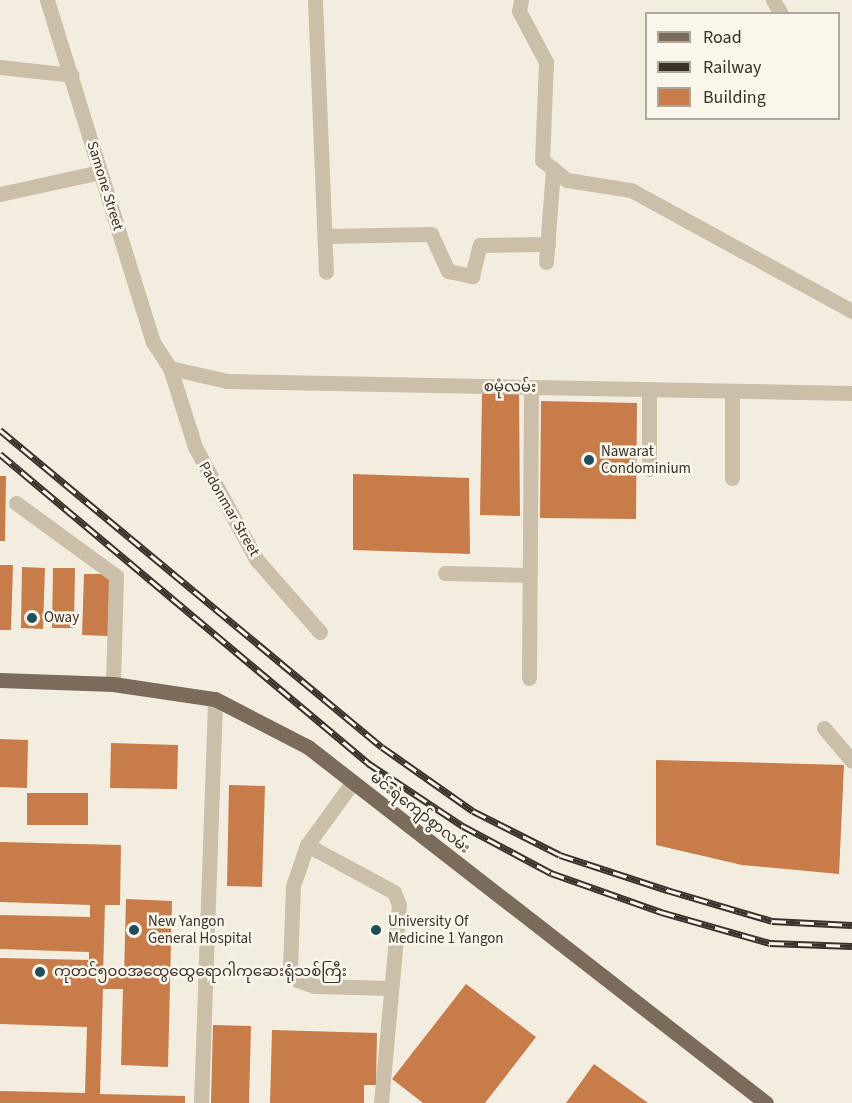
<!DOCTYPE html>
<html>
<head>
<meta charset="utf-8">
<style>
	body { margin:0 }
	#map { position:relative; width:852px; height:1103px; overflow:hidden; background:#f3eddf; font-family:"Source Sans 3","Noto Sans Myanmar",sans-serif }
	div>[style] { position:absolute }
	.building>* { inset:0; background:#c77c49 }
	.minor>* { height:15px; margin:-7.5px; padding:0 7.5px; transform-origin:7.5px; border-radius:7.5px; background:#ccbfaa }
	.major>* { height:15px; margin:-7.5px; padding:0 7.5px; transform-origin:7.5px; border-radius:7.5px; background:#7b6b5b }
	.rail>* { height:7px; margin-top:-3.5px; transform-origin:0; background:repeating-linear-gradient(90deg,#faf6ec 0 14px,#39312a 0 28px); box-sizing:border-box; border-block:2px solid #39312a }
	.dots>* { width:16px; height:16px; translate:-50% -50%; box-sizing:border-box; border:3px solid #faf6ec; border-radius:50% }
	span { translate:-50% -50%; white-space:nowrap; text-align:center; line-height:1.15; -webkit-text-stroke:5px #faf6ec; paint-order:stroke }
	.street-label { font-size:15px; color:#39312a }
	.poi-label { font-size:15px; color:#39312a }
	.left { translate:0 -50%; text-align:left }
	.legend { position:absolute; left:645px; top:12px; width:195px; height:108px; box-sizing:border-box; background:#faf6ec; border:2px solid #ada79e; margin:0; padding:8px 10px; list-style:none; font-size:18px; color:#39312a }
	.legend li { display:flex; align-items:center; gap:12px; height:30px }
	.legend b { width:30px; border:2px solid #ada79e }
</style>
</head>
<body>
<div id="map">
	<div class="building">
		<div style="clip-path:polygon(519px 393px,520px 516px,480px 515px,482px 394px)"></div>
		<div style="clip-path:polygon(541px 401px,637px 403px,636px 519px,540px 518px)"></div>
		<div style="clip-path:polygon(353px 474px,469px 478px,470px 554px,353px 550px)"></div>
		<div style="clip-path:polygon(0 476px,6px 476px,5px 541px,0 541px)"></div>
		<div style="clip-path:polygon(0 565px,13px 565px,11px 630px,0 630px)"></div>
		<div style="clip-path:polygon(22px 567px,45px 568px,43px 629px,21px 628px)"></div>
		<div style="clip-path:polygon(53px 568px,75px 568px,74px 628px,52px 628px)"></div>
		<div style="clip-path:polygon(84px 574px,110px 574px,108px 636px,82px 635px)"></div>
		<div style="clip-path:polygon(0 739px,28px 740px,27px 788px,0 787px)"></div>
		<div style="clip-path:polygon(111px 743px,178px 745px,177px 789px,110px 788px)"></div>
		<div style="clip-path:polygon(656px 760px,844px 765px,839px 874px,742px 865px,656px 845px)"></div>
		<div style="clip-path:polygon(229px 785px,265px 786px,262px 887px,227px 886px)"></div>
		<div style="clip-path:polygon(27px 793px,88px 793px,88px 825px,27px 825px)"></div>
		<div style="clip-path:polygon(0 842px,121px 845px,120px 905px,105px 905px,103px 975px,124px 976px,126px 899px,172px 901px,168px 1067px,121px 1065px,123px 989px,103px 989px,100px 1094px,185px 1096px,185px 1103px,0 1103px,0 1091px,85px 1093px,87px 1027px,0 1024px,0 958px,89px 960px,89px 952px,0 949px,0 915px,90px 917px,90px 905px,0 902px)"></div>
		<div style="clip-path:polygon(466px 984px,536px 1037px,485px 1103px,423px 1103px,392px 1079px)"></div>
		<div style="clip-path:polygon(213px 1025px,251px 1026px,249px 1103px,211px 1103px)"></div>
		<div style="clip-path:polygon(272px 1030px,377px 1033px,376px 1085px,364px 1085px,364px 1103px,270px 1103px)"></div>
		<div style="clip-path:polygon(594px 1064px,648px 1103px,566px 1103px)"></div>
	</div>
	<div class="minor">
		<div style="left:47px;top:0;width:358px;rotate:72.8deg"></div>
		<div style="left:153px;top:342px;width:31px;rotate:57deg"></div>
		<div style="left:170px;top:368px;width:83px;rotate:72.4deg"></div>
		<div style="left:195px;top:447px;width:128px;rotate:61.4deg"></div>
		<div style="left:256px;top:559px;width:97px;rotate:48.8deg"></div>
		<div style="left:315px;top:0;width:272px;rotate:87.7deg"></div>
		<div style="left:521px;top:0;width:11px;rotate:100deg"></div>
		<div style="left:519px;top:11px;width:58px;rotate:62.1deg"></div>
		<div style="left:546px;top:62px;width:98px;rotate:92.3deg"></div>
		<div style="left:542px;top:160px;width:32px;rotate:39deg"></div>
		<div style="left:567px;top:180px;width:65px;rotate:8.9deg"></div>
		<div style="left:631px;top:190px;width:252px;rotate:28.7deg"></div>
		<div style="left:773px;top:0;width:16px;rotate:60deg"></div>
		<div style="left:0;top:67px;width:72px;rotate:6.3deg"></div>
		<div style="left:0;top:194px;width:102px;rotate:-12.4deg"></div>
		<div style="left:325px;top:236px;width:106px;rotate:-1.1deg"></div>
		<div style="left:431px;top:234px;width:41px;rotate:65.3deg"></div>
		<div style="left:448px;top:271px;width:25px;rotate:12deg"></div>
		<div style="left:472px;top:276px;width:32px;rotate:-76deg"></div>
		<div style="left:480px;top:245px;width:68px;rotate:-0.8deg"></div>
		<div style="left:546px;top:262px;width:94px;rotate:-85.7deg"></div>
		<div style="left:170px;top:368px;width:58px;rotate:12.8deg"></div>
		<div style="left:227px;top:381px;width:625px;rotate:1.1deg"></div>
		<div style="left:649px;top:389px;width:80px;rotate:90deg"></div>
		<div style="left:732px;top:478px;width:87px;rotate:-90deg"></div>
		<div style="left:16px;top:503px;width:124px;rotate:36.1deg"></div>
		<div style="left:116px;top:576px;width:108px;rotate:91.6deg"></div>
		<div style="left:445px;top:573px;width:84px;rotate:1.4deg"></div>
		<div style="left:529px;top:678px;width:290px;rotate:-89.6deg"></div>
		<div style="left:824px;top:728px;width:43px;rotate:49.7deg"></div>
		<div style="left:352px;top:783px;width:77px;rotate:126deg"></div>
		<div style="left:307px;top:845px;width:43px;rotate:108.9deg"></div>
		<div style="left:293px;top:886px;width:83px;rotate:92.1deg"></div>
		<div style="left:290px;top:969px;width:13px;rotate:58deg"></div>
		<div style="left:297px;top:980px;width:18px;rotate:19deg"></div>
		<div style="left:314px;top:986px;width:77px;rotate:1.5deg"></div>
		<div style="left:307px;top:845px;width:99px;rotate:28.4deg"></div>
		<div style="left:394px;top:892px;width:14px;rotate:69deg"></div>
		<div style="left:399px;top:905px;width:199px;rotate:95.2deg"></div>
		<div style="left:201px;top:1103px;width:404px;rotate:-88deg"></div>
	</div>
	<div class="major">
		<div style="left:0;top:680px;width:113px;rotate:2deg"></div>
		<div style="left:113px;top:684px;width:103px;rotate:8.4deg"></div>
		<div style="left:215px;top:699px;width:105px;rotate:27.3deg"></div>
		<div style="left:308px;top:747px;width:580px;rotate:37.86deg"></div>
	</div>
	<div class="rail">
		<div style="left:0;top:430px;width:496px;rotate:39.7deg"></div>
		<div style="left:382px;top:747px;width:111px;rotate:35.1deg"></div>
		<div style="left:473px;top:811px;width:97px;rotate:26.8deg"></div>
		<div style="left:560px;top:855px;width:113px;rotate:18.1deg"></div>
		<div style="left:667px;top:890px;width:109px;rotate:16.4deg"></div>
		<div style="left:772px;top:921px;width:80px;rotate:2.9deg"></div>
		<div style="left:0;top:454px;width:481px;rotate:40deg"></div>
		<div style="left:368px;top:763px;width:114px;rotate:33.6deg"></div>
		<div style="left:463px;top:826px;width:100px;rotate:28.1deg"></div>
		<div style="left:551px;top:873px;width:117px;rotate:19.5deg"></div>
		<div style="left:661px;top:912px;width:113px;rotate:15.9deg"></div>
		<div style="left:770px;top:943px;width:82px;rotate:2.1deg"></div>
	</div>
	<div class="dots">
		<div style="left:589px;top:460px;background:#1f4e5c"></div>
		<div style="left:32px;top:618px;background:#1f4e5c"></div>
		<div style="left:134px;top:930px;background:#1f4e5c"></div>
		<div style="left:376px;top:930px;background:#1f4e5c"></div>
		<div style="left:40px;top:972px;background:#1f4e5c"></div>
	</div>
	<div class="street-label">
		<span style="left:105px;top:186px;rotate:73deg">Samone Street</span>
		<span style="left:510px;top:387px;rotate:1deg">စမုံလမ်း</span>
		<span style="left:229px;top:509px;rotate:60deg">Padonmar Street</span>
		<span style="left:420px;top:813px;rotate:38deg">မင်းရဲကျော်စွာလမ်း</span>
	</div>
	<div class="poi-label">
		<span class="left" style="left:601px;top:460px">Nawarat<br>Condominium</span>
		<span class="left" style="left:44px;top:618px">Oway</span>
		<span class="left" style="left:148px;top:930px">New Yangon<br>General Hospital</span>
		<span class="left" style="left:388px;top:930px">University Of<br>Medicine 1 Yangon</span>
		<span class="left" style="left:54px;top:972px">ကုတင်၅၀၀အထွေထွေရောဂါကုဆေးရုံသစ်ကြီး</span>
	</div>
	<ul class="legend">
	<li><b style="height:8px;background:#7b6b5b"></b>Road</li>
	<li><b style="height:8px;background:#39312a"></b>Railway</li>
	<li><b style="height:16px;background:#c77c49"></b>Building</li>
	</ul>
</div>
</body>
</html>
